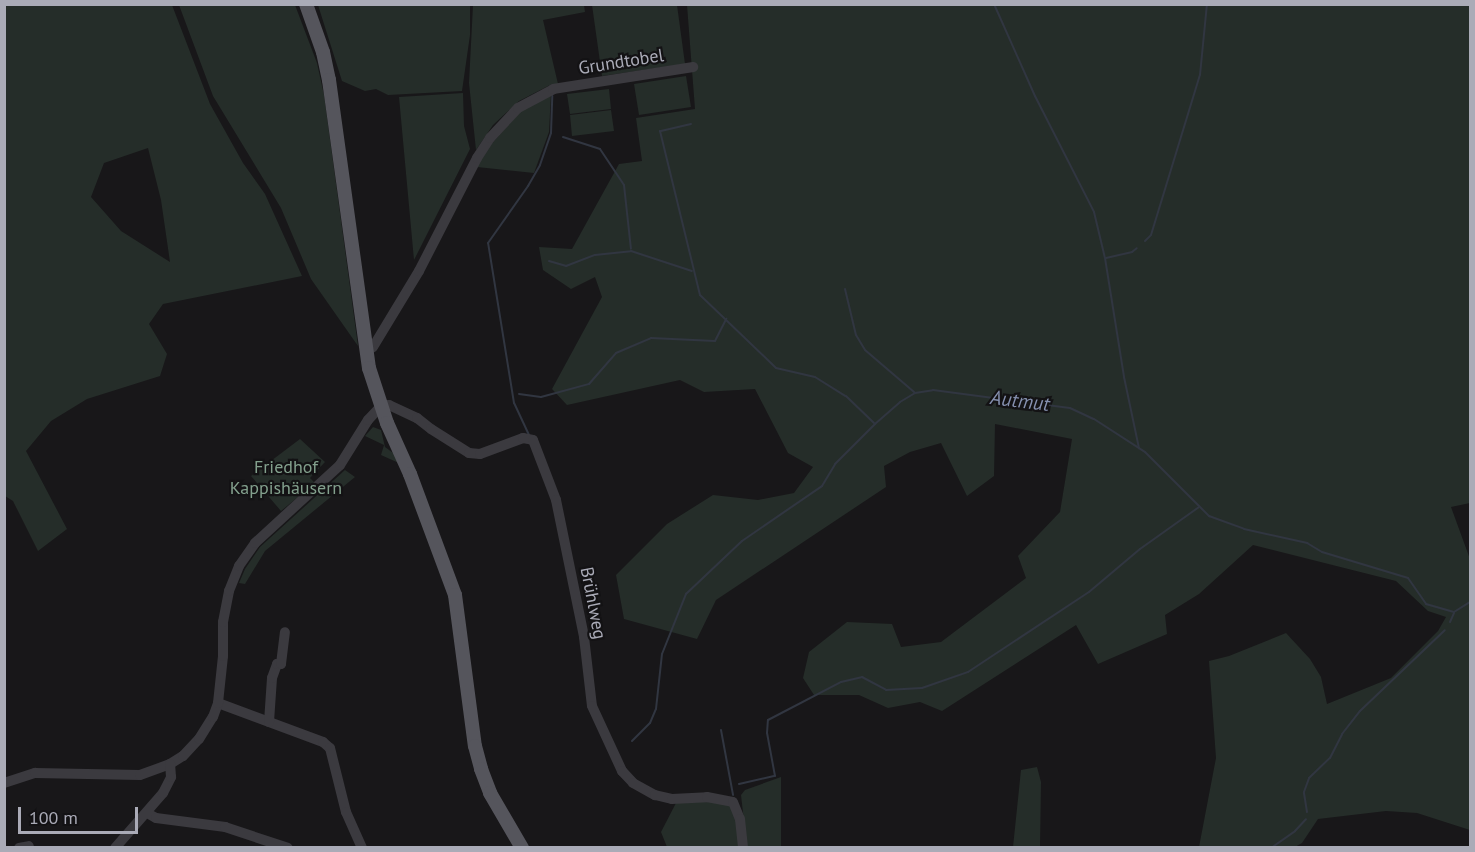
<!DOCTYPE html>
<html>
<head>
<meta charset="utf-8">
<style>
	body { margin:0 }
	#map { position:relative; width:1475px; height:852px; overflow:hidden; background:#181719; font-family:"PT Sans",sans-serif }
	div>[style] { position:absolute }
	.green>* { inset:0; background:#252d29 }
	.stream>* { height:2px; margin:-1px; padding:0 1px; transform-origin:1px; border-radius:1px; background:#313641 }
	.minor>* { height:10px; margin:-5px; padding:0 5px; transform-origin:5px; border-radius:5px; background:#3b3a3f }
	.major>* { height:14px; margin:-7px; padding:0 7px; transform-origin:7px; border-radius:7px; background:#55555c }
	span { translate:-50% -50%; white-space:nowrap; text-align:center; line-height:1.15; -webkit-text-stroke:4.5px #131214; paint-order:stroke }
	.street-label { font-size:18px; color:#aaabb7 }
	.park-label { font-size:18px; color:#83a08d }
	.water-label { font-size:20px; color:#8590af; font-style:italic }
	.frame { position:absolute; inset:0; border:6px solid #aaabb7; pointer-events:none }
	.scale { position:absolute; left:18px; top:807px; width:120px; height:27px; box-sizing:border-box; border:3px solid #aaabb7; border-top:0; padding-left:8px; font-size:18px; line-height:21px; white-space:nowrap; color:#aaabb7; -webkit-text-stroke:4px #131214; paint-order:stroke }
</style>
</head>
<body>
<div id="map">
	<div class="green">
		<div style="clip-path:polygon(evenodd,5px 4px,172px 5px,210px 104px,243px 163px,265px 194px,302px 276px,163px 304px,149px 324px,167px 354px,160px 376px,87px 399px,51px 421px,26px 451px,67px 529px,38px 551px,13px 501px,5px 496px,5px 4px,148px 148px,161px 200px,170px 262px,121px 231px,91px 197px,104px 163px,148px 148px)"></div>
		<div style="clip-path:polygon(179px 5px,295px 5px,317px 63px,324px 95px,358px 346px,311px 279px,281px 208px,213px 96px)"></div>
		<div style="clip-path:polygon(318px 5px,470px 5px,470px 35px,462px 91px,388px 95px,376px 89px,365px 91px,342px 81px)"></div>
		<div style="clip-path:polygon(473px 5px,584px 5px,585px 12px,543px 20px,558px 84px,552px 84px,519px 101px,493px 125px,476px 150px,469px 83px)"></div>
		<div style="clip-path:polygon(592px 5px,677px 5px,685px 64px,602px 76px)"></div>
		<div style="clip-path:polygon(687px 5px,1470px 5px,1470px 503px,1451px 507px,1470px 559px,1470px 830px,1417px 813px,1386px 811px,1318px 819px,1302px 843px,1295px 847px,1199px 847px,1216px 758px,1209px 661px,1229px 656px,1286px 633px,1310px 659px,1321px 677px,1327px 704px,1391px 678px,1438px 631px,1446px 617px,1428px 611px,1396px 581px,1253px 545px,1199px 594px,1165px 615px,1167px 634px,1098px 664px,1076px 625px,942px 711px,920px 702px,888px 708px,859px 695px,814px 695px,803px 678px,809px 652px,847px 622px,892px 624px,901px 647px,941px 642px,1026px 578px,1018px 556px,1060px 512px,1072px 439px,995px 424px,994px 476px,967px 496px,941px 443px,910px 452px,884px 466px,886px 487px,716px 600px,697px 639px,624px 619px,616px 575px,667px 524px,713px 495px,758px 500px,794px 493px,813px 467px,788px 453px,755px 389px,704px 392px,680px 380px,567px 405px,552px 389px,602px 297px,595px 277px,571px 289px,543px 270px,539px 247px,572px 249px,619px 164px,642px 161px,636px 118px,695px 109px)"></div>
		<div style="clip-path:polygon(686px 76px,691px 107px,639px 115px,634px 84px)"></div>
		<div style="clip-path:polygon(609px 89px,611px 109px,570px 114px,567px 94px)"></div>
		<div style="clip-path:polygon(463px 93px,464px 126px,470px 149px,414px 260px,399px 97px)"></div>
		<div style="clip-path:polygon(551px 94px,549px 132px,534px 173px,477px 167px,485px 151px,522px 110px)"></div>
		<div style="clip-path:polygon(611px 110px,614px 131px,572px 136px,570px 115px)"></div>
		<div style="clip-path:polygon(373px 427px,381px 430px,385px 447px,396px 455px,401px 464px,381px 455px,384px 445px,365px 436px)"></div>
		<div style="clip-path:polygon(300px 439px,325px 462px,310px 478px,315px 483px,281px 511px,251px 476px)"></div>
		<div style="clip-path:polygon(345px 470px,355px 477px,265px 551px,245px 584px,239px 583px,245px 569px,260px 547px)"></div>
		<div style="clip-path:polygon(1037px 767px,1041px 782px,1040px 847px,1013px 847px,1021px 770px)"></div>
		<div style="clip-path:polygon(781px 777px,781px 847px,747px 847px,741px 795px,745px 790px)"></div>
		<div style="clip-path:polygon(707px 800px,735px 807px,741px 847px,667px 847px,661px 832px,676px 803px)"></div>
	</div>
	<div class="stream">
		<div style="left:994px;top:4px;width:101px;rotate:66deg"></div>
		<div style="left:1035px;top:96px;width:130px;rotate:63deg"></div>
		<div style="left:1094px;top:212px;width:47px;rotate:76.6deg"></div>
		<div style="left:1105px;top:258px;width:121px;rotate:80.9deg"></div>
		<div style="left:1124px;top:377px;width:73px;rotate:78.1deg"></div>
		<div style="left:691px;top:124px;width:32px;rotate:167deg"></div>
		<div style="left:660px;top:131px;width:169px;rotate:76.3deg"></div>
		<div style="left:700px;top:295px;width:105px;rotate:43.8deg"></div>
		<div style="left:776px;top:368px;width:40px;rotate:13deg"></div>
		<div style="left:815px;top:377px;width:36px;rotate:32deg"></div>
		<div style="left:846px;top:396px;width:40px;rotate:44deg"></div>
		<div style="left:875px;top:424px;width:33px;rotate:-41deg"></div>
		<div style="left:900px;top:402px;width:17px;rotate:-31deg"></div>
		<div style="left:915px;top:393px;width:18px;rotate:-9deg"></div>
		<div style="left:933px;top:390px;width:138px;rotate:7.5deg"></div>
		<div style="left:1070px;top:408px;width:26px;rotate:25deg"></div>
		<div style="left:1094px;top:419px;width:61px;rotate:32.9deg"></div>
		<div style="left:1145px;top:452px;width:91px;rotate:45deg"></div>
		<div style="left:1209px;top:516px;width:37px;rotate:20deg"></div>
		<div style="left:1244px;top:529px;width:65px;rotate:12.5deg"></div>
		<div style="left:1307px;top:543px;width:17px;rotate:31deg"></div>
		<div style="left:1322px;top:552px;width:90px;rotate:16.8deg"></div>
		<div style="left:1408px;top:578px;width:32px;rotate:55deg"></div>
		<div style="left:1426px;top:604px;width:29px;rotate:16deg"></div>
		<div style="left:1454px;top:612px;width:19px;rotate:-32deg"></div>
		<div style="left:563px;top:137px;width:39px;rotate:18deg"></div>
		<div style="left:600px;top:149px;width:43px;rotate:56.3deg"></div>
		<div style="left:624px;top:185px;width:64px;rotate:83.8deg"></div>
		<div style="left:1145px;top:241px;width:8px;rotate:-45deg"></div>
		<div style="left:1151px;top:235px;width:167px;rotate:-73deg"></div>
		<div style="left:1200px;top:75px;width:71px;rotate:-84.4deg"></div>
		<div style="left:1106px;top:258px;width:27px;rotate:-13deg"></div>
		<div style="left:1132px;top:252px;width:6px;rotate:-39deg"></div>
		<div style="left:549px;top:261px;width:18px;rotate:16deg"></div>
		<div style="left:566px;top:266px;width:31px;rotate:-21deg"></div>
		<div style="left:595px;top:255px;width:36px;rotate:-6deg"></div>
		<div style="left:631px;top:251px;width:64px;rotate:18.2deg"></div>
		<div style="left:845px;top:289px;width:47px;rotate:76.6deg"></div>
		<div style="left:856px;top:335px;width:17px;rotate:59deg"></div>
		<div style="left:865px;top:350px;width:65px;rotate:40.6deg"></div>
		<div style="left:519px;top:394px;width:22px;rotate:8deg"></div>
		<div style="left:541px;top:397px;width:50px;rotate:-15.2deg"></div>
		<div style="left:589px;top:384px;width:41px;rotate:-48.9deg"></div>
		<div style="left:616px;top:353px;width:38px;rotate:-23deg"></div>
		<div style="left:651px;top:338px;width:64px;rotate:2.7deg"></div>
		<div style="left:715px;top:341px;width:25px;rotate:-63deg"></div>
		<div style="left:529px;top:435px;width:35px;rotate:-115deg"></div>
		<div style="left:514px;top:403px;width:162px;rotate:-99.2deg"></div>
		<div style="left:488px;top:243px;width:70px;rotate:-54.9deg"></div>
		<div style="left:528px;top:186px;width:24px;rotate:-60deg"></div>
		<div style="left:540px;top:165px;width:34px;rotate:-71deg"></div>
		<div style="left:551px;top:133px;width:37px;rotate:-88deg"></div>
		<div style="left:1450px;top:622px;width:10px;rotate:-66deg"></div>
		<div style="left:721px;top:730px;width:66px;rotate:79.5deg"></div>
		<div style="left:632px;top:741px;width:25px;rotate:-45deg"></div>
		<div style="left:650px;top:723px;width:15px;rotate:-67deg"></div>
		<div style="left:656px;top:709px;width:55px;rotate:-83.8deg"></div>
		<div style="left:662px;top:654px;width:65px;rotate:-68.2deg"></div>
		<div style="left:686px;top:594px;width:77px;rotate:-43.4deg"></div>
		<div style="left:742px;top:541px;width:97px;rotate:-34.5deg"></div>
		<div style="left:822px;top:486px;width:26px;rotate:-59deg"></div>
		<div style="left:835px;top:464px;width:57px;rotate:-45deg"></div>
		<div style="left:739px;top:784px;width:37px;rotate:-13deg"></div>
		<div style="left:775px;top:776px;width:44px;rotate:-100.5deg"></div>
		<div style="left:767px;top:733px;width:13px;rotate:-86deg"></div>
		<div style="left:768px;top:720px;width:82px;rotate:-27.5deg"></div>
		<div style="left:841px;top:682px;width:22px;rotate:-13deg"></div>
		<div style="left:862px;top:677px;width:27px;rotate:28deg"></div>
		<div style="left:886px;top:690px;width:36px;rotate:-3deg"></div>
		<div style="left:922px;top:688px;width:49px;rotate:-19.2deg"></div>
		<div style="left:968px;top:672px;width:145px;rotate:-33.5deg"></div>
		<div style="left:1089px;top:592px;width:67px;rotate:-40.1deg"></div>
		<div style="left:1140px;top:549px;width:72px;rotate:-35.4deg"></div>
		<div style="left:1307px;top:812px;width:20px;rotate:-99deg"></div>
		<div style="left:1304px;top:792px;width:15px;rotate:-70deg"></div>
		<div style="left:1309px;top:778px;width:29px;rotate:-44deg"></div>
		<div style="left:1330px;top:758px;width:27px;rotate:-63deg"></div>
		<div style="left:1342px;top:734px;width:29px;rotate:-52deg"></div>
		<div style="left:1360px;top:711px;width:117px;rotate:-43.6deg"></div>
		<div style="left:1271px;top:848px;width:29px;rotate:-35deg"></div>
		<div style="left:1295px;top:831px;width:16px;rotate:-47deg"></div>
	</div>
	<div class="minor">
		<div style="left:365px;top:352px;width:9px;rotate:-32deg"></div>
		<div style="left:373px;top:347px;width:89px;rotate:-58.8deg"></div>
		<div style="left:419px;top:271px;width:127px;rotate:-62.8deg"></div>
		<div style="left:477px;top:158px;width:24px;rotate:-57deg"></div>
		<div style="left:490px;top:138px;width:41px;rotate:-47deg"></div>
		<div style="left:518px;top:108px;width:40px;rotate:-28deg"></div>
		<div style="left:553px;top:89px;width:142px;rotate:-8.9deg"></div>
		<div style="left:218px;top:703px;width:112px;rotate:20.4deg"></div>
		<div style="left:323px;top:742px;width:9px;rotate:41deg"></div>
		<div style="left:330px;top:748px;width:66px;rotate:76deg"></div>
		<div style="left:346px;top:812px;width:39px;rotate:66deg"></div>
		<div style="left:269px;top:722px;width:44px;rotate:-86.1deg"></div>
		<div style="left:272px;top:678px;width:15px;rotate:-70deg"></div>
		<div style="left:277px;top:664px;width:4px"></div>
		<div style="left:281px;top:664px;width:32px;rotate:-83deg"></div>
		<div style="left:4px;top:783px;width:33px;rotate:-18deg"></div>
		<div style="left:35px;top:773px;width:105px;rotate:1.1deg"></div>
		<div style="left:140px;top:775px;width:32px;rotate:-20deg"></div>
		<div style="left:170px;top:764px;width:15px;rotate:-32deg"></div>
		<div style="left:183px;top:756px;width:23px;rotate:-47deg"></div>
		<div style="left:199px;top:739px;width:26px;rotate:-58deg"></div>
		<div style="left:213px;top:717px;width:15px;rotate:-70deg"></div>
		<div style="left:218px;top:703px;width:47px;rotate:-83.9deg"></div>
		<div style="left:223px;top:656px;width:34px;rotate:-90deg"></div>
		<div style="left:223px;top:622px;width:32px;rotate:-79deg"></div>
		<div style="left:229px;top:591px;width:27px;rotate:-68deg"></div>
		<div style="left:239px;top:566px;width:28px;rotate:-55deg"></div>
		<div style="left:255px;top:543px;width:115px;rotate:-42.5deg"></div>
		<div style="left:340px;top:465px;width:53px;rotate:-58.1deg"></div>
		<div style="left:368px;top:420px;width:19px;rotate:-47deg"></div>
		<div style="left:381px;top:406px;width:8px;rotate:-7deg"></div>
		<div style="left:389px;top:405px;width:31px;rotate:25deg"></div>
		<div style="left:417px;top:418px;width:18px;rotate:38deg"></div>
		<div style="left:431px;top:429px;width:45px;rotate:32.3deg"></div>
		<div style="left:469px;top:453px;width:11px;rotate:5deg"></div>
		<div style="left:480px;top:454px;width:46px;rotate:-20.4deg"></div>
		<div style="left:523px;top:438px;width:10px;rotate:11deg"></div>
		<div style="left:533px;top:440px;width:64px;rotate:69deg"></div>
		<div style="left:556px;top:500px;width:140px;rotate:78.4deg"></div>
		<div style="left:584px;top:637px;width:69px;rotate:83.4deg"></div>
		<div style="left:592px;top:706px;width:72px;rotate:65.2deg"></div>
		<div style="left:622px;top:771px;width:16px;rotate:47deg"></div>
		<div style="left:633px;top:783px;width:25px;rotate:29deg"></div>
		<div style="left:655px;top:795px;width:17px;rotate:13deg"></div>
		<div style="left:672px;top:799px;width:35px;rotate:-3deg"></div>
		<div style="left:707px;top:797px;width:26px;rotate:11deg"></div>
		<div style="left:733px;top:802px;width:18px;rotate:68deg"></div>
		<div style="left:740px;top:819px;width:29px;rotate:84deg"></div>
		<div style="left:147px;top:813px;width:10px;rotate:29deg"></div>
		<div style="left:156px;top:818px;width:70px;rotate:7.4deg"></div>
		<div style="left:225px;top:827px;width:66px;rotate:18.4deg"></div>
		<div style="left:19px;top:848px;width:10px;rotate:-11deg"></div>
		<div style="left:115px;top:848px;width:73px;rotate:-48.9deg"></div>
		<div style="left:163px;top:793px;width:18px;rotate:-63deg"></div>
		<div style="left:171px;top:777px;width:13px;rotate:-94deg"></div>
	</div>
	<div class="major">
		<div style="left:306px;top:4px;width:51px;rotate:70.5deg"></div>
		<div style="left:323px;top:52px;width:29px;rotate:78deg"></div>
		<div style="left:329px;top:80px;width:291px;rotate:82.1deg"></div>
		<div style="left:369px;top:368px;width:58px;rotate:71.9deg"></div>
		<div style="left:387px;top:423px;width:56px;rotate:65.7deg"></div>
		<div style="left:410px;top:474px;width:129px;rotate:69.6deg"></div>
		<div style="left:455px;top:595px;width:152px;rotate:82.5deg"></div>
		<div style="left:475px;top:746px;width:24px;rotate:75deg"></div>
		<div style="left:481px;top:769px;width:26px;rotate:69deg"></div>
		<div style="left:490px;top:793px;width:64px;rotate:59.8deg"></div>
	</div>
	<div class="street-label">
		<span style="left:621px;top:62px;rotate:-9deg">Grundtobel</span>
		<span style="left:593px;top:603px;rotate:79deg">Brühlweg</span>
	</div>
	<div class="park-label">
		<span style="left:286px;top:478px">Friedhof<br>Kappishäusern</span>
	</div>
	<div class="water-label">
		<span style="left:1020px;top:401px;rotate:7deg">Autmut</span>
	</div>
	<div class="frame"></div>
	<div class="scale">100 m</div>
</div>
</body>
</html>
